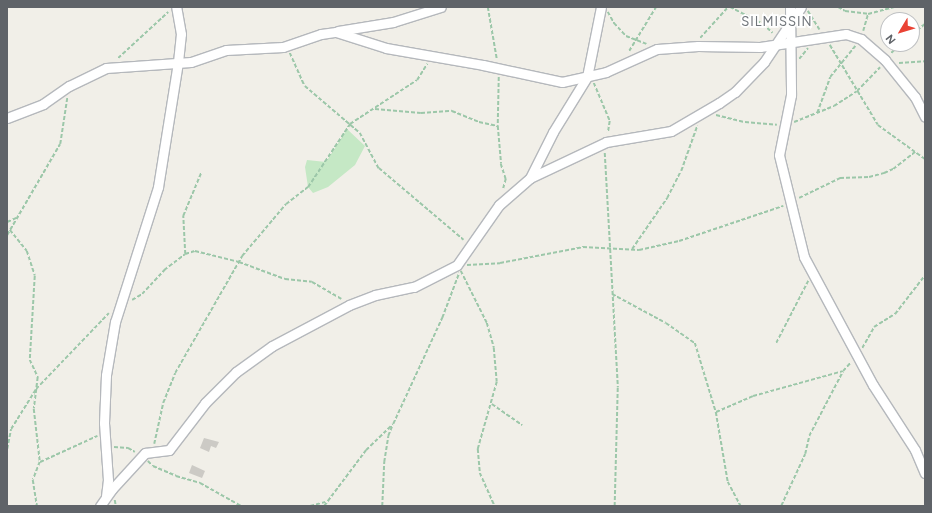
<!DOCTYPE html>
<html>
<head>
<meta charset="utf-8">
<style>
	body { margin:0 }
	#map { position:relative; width:932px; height:513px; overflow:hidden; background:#f1efe8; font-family:Figtree,sans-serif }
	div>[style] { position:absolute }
	.green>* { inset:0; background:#c5e8c5 }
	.building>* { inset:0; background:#cccac5 }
	.path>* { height:1.5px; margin-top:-0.75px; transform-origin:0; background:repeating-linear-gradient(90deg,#9cc7a9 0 4px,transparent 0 6px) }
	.roads { filter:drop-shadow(1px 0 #b5b8bc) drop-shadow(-1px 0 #b5b8bc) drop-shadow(0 1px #b5b8bc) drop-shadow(0 -1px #b5b8bc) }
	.street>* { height:9px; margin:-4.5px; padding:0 4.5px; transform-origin:4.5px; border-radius:4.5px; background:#fff }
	span { translate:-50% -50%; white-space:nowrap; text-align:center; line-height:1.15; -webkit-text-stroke:3.5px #fff; paint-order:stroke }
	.quarter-label { font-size:13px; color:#70757a; letter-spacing:1px }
	.frame { position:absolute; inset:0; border:8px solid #5f6368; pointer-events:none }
	.north { position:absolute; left:880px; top:12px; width:40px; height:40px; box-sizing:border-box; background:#fff; border:1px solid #bfc1c3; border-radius:50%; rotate:232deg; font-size:11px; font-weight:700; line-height:16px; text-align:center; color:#5f6368 }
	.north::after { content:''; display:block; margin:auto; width:14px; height:18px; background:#ea4335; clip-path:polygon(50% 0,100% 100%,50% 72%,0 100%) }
</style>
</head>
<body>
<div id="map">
	<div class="green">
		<div style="clip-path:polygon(347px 129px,365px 146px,355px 165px,328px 187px,313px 193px,308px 187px,305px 167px,307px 160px,326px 162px)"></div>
	</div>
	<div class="building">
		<div style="clip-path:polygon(204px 438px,219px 442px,216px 448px,211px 446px,209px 452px,200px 448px)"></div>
		<div style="clip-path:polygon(192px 465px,205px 471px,202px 478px,189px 473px)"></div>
	</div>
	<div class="path">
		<div style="left:488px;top:7px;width:53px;rotate:80.2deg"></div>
		<div style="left:730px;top:7px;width:37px;rotate:27deg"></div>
		<div style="left:763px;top:24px;width:13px;rotate:42deg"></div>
		<div style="left:838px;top:7px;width:8px;rotate:30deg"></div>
		<div style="left:845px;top:11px;width:23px;rotate:7deg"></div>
		<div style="left:868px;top:14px;width:27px;rotate:-15deg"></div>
		<div style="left:808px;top:11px;width:22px;rotate:58deg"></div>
		<div style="left:608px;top:12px;width:13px;rotate:61deg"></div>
		<div style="left:614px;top:23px;width:18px;rotate:47deg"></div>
		<div style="left:626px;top:36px;width:22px;rotate:21deg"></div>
		<div style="left:863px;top:31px;width:18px;rotate:-74deg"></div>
		<div style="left:912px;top:34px;width:16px;rotate:-38deg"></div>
		<div style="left:700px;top:38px;width:42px;rotate:-47.9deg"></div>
		<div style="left:830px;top:45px;width:93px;rotate:59deg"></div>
		<div style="left:878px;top:125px;width:58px;rotate:35.9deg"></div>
		<div style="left:629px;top:51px;width:52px;rotate:-58.5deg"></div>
		<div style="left:290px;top:53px;width:36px;rotate:66deg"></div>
		<div style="left:305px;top:86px;width:72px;rotate:40.5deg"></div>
		<div style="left:360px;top:133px;width:40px;rotate:62deg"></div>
		<div style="left:379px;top:168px;width:111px;rotate:40.3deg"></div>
		<div style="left:891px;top:53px;width:13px;rotate:-45deg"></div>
		<div style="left:118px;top:58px;width:68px;rotate:-42.6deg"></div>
		<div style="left:799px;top:59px;width:14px;rotate:-51deg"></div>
		<div style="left:899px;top:63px;width:26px;rotate:-4deg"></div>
		<div style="left:499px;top:77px;width:49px;rotate:91.2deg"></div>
		<div style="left:498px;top:126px;width:38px;rotate:85deg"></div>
		<div style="left:501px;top:164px;width:16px;rotate:72deg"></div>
		<div style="left:506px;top:179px;width:11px;rotate:105deg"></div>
		<div style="left:594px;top:83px;width:41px;rotate:67.2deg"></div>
		<div style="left:610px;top:121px;width:12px;rotate:99deg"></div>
		<div style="left:375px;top:109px;width:46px;rotate:5deg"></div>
		<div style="left:421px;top:113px;width:31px;rotate:-4deg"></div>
		<div style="left:452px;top:111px;width:29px;rotate:22deg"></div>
		<div style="left:479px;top:122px;width:19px;rotate:12deg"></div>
		<div style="left:817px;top:113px;width:38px;rotate:-70deg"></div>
		<div style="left:830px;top:77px;width:40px;rotate:-51deg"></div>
		<div style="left:716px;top:115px;width:30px;rotate:14deg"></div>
		<div style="left:745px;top:122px;width:32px;rotate:5deg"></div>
		<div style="left:794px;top:122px;width:43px;rotate:-21.8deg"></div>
		<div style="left:834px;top:106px;width:27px;rotate:-33deg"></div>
		<div style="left:857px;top:91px;width:33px;rotate:-46deg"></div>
		<div style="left:605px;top:153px;width:235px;rotate:86.8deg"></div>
		<div style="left:618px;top:388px;width:118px;rotate:91.5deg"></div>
		<div style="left:799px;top:198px;width:46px;rotate:-26deg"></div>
		<div style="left:840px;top:178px;width:29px;rotate:-2deg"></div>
		<div style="left:869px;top:177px;width:16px;rotate:-15deg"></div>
		<div style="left:884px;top:173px;width:10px;rotate:-24deg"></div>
		<div style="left:893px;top:169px;width:28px;rotate:-38deg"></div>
		<div style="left:7px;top:222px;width:12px;rotate:-24deg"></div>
		<div style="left:10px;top:230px;width:27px;rotate:51deg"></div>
		<div style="left:27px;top:251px;width:26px;rotate:72deg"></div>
		<div style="left:35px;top:276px;width:84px;rotate:93.4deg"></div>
		<div style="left:30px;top:360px;width:19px;rotate:65deg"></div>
		<div style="left:38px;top:377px;width:32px;rotate:97deg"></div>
		<div style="left:34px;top:409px;width:53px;rotate:83.5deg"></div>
		<div style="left:40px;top:462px;width:19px;rotate:111deg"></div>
		<div style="left:33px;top:480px;width:26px;rotate:81deg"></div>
		<div style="left:7px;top:235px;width:105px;rotate:-59.8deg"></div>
		<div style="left:60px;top:144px;width:47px;rotate:-81.3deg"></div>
		<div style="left:632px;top:249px;width:62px;rotate:-55.5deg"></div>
		<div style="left:667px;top:198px;width:30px;rotate:-63deg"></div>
		<div style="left:681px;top:171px;width:48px;rotate:-70.4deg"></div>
		<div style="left:185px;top:254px;width:38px;rotate:-93deg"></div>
		<div style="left:183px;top:216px;width:47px;rotate:-67.3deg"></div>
		<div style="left:467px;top:265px;width:33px;rotate:-3deg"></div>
		<div style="left:500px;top:263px;width:85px;rotate:-10.9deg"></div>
		<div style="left:583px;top:247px;width:56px;rotate:3.1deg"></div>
		<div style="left:639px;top:250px;width:41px;rotate:-12.7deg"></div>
		<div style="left:679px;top:241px;width:110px;rotate:-18.6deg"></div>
		<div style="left:461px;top:271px;width:58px;rotate:63.4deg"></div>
		<div style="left:487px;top:323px;width:26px;rotate:74deg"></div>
		<div style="left:494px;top:348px;width:34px;rotate:85deg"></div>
		<div style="left:497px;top:382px;width:70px;rotate:105.8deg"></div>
		<div style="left:478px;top:449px;width:24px;rotate:85deg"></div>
		<div style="left:480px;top:473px;width:36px;rotate:66deg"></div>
		<div style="left:612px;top:294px;width:61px;rotate:28.2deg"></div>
		<div style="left:666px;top:323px;width:35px;rotate:35deg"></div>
		<div style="left:695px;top:343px;width:72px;rotate:73.1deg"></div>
		<div style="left:716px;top:412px;width:71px;rotate:80.3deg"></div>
		<div style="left:728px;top:482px;width:27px;rotate:62deg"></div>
		<div style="left:132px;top:300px;width:12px;rotate:-31deg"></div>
		<div style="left:142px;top:294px;width:33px;rotate:-47deg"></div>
		<div style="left:164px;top:270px;width:26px;rotate:-37deg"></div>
		<div style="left:185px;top:254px;width:10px;rotate:-17deg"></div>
		<div style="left:195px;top:251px;width:45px;rotate:14deg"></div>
		<div style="left:239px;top:262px;width:49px;rotate:20.3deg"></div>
		<div style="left:285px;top:279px;width:27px;rotate:6deg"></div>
		<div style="left:312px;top:282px;width:34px;rotate:30deg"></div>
		<div style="left:776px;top:343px;width:70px;rotate:-62.7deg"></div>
		<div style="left:862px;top:348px;width:24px;rotate:-60deg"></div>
		<div style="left:874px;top:327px;width:25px;rotate:-32deg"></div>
		<div style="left:895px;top:314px;width:49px;rotate:-52.4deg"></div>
		<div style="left:492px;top:404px;width:37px;rotate:35deg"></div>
		<div style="left:716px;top:412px;width:40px;rotate:-23.4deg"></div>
		<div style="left:753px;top:396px;width:93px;rotate:-15.5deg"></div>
		<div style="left:843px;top:371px;width:12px;rotate:-48deg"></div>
		<div style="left:154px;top:444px;width:42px;rotate:-77.6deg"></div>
		<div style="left:163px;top:403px;width:32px;rotate:-68deg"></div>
		<div style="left:175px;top:373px;width:135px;rotate:-60.2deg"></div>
		<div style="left:242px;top:256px;width:68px;rotate:-49.8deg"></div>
		<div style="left:286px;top:204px;width:28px;rotate:-38deg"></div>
		<div style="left:308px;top:187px;width:76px;rotate:-56.3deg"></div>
		<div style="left:350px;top:124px;width:80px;rotate:-33.3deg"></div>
		<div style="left:417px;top:80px;width:19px;rotate:-58deg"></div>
		<div style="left:114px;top:447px;width:14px;rotate:4deg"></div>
		<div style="left:128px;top:448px;width:8px;rotate:30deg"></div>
		<div style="left:7px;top:449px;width:20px;rotate:-79deg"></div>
		<div style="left:11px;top:429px;width:47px;rotate:-58deg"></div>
		<div style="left:36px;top:389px;width:105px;rotate:-46.2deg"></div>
		<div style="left:148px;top:461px;width:7px;rotate:45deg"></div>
		<div style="left:153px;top:466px;width:25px;rotate:23deg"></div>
		<div style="left:176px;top:476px;width:25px;rotate:16deg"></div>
		<div style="left:200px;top:483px;width:47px;rotate:29.3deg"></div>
		<div style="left:40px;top:462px;width:63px;rotate:-24.5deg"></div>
		<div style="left:115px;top:500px;width:6px;rotate:81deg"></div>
		<div style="left:310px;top:506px;width:16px;rotate:-15deg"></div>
		<div style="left:324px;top:506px;width:70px;rotate:-53.1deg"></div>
		<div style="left:366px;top:450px;width:37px;rotate:-44deg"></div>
		<div style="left:393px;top:424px;width:117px;rotate:-65.2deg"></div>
		<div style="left:442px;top:318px;width:48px;rotate:-69.3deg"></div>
		<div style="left:382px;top:506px;width:44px;rotate:-87.4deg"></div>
		<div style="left:384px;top:462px;width:26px;rotate:-81deg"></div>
		<div style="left:388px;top:436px;width:11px;rotate:-68deg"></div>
		<div style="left:781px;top:506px;width:57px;rotate:-65.2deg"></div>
		<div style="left:805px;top:454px;width:18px;rotate:-77deg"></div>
		<div style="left:809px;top:436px;width:73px;rotate:-62.4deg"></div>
	</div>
	<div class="roads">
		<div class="street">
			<div style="left:790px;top:7px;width:88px;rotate:89.3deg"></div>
			<div style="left:791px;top:95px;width:61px;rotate:101.3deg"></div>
			<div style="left:779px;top:155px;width:105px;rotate:76.2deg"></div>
			<div style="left:804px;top:257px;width:145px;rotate:61.7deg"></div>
			<div style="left:873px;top:385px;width:77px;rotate:57.1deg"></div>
			<div style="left:915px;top:450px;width:25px;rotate:67deg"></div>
			<div style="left:338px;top:31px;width:56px;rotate:-9.3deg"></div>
			<div style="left:393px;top:22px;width:50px;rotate:-17.4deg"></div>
			<div style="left:7px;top:118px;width:39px;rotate:-21deg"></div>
			<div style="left:43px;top:104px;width:32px;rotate:-35deg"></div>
			<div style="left:69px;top:86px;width:41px;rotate:-25.9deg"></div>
			<div style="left:106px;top:68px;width:85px;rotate:-4deg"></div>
			<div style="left:191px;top:62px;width:37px;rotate:-19deg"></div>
			<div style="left:226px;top:50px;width:57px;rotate:-3deg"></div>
			<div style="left:283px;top:47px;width:40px;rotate:-18.9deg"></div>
			<div style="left:321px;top:34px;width:15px;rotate:-8deg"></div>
			<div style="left:336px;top:32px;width:52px;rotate:17.7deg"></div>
			<div style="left:386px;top:48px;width:98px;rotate:9.9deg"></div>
			<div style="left:483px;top:65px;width:81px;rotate:12.1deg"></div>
			<div style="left:562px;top:82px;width:45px;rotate:-12.8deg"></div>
			<div style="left:606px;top:72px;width:56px;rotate:-24.3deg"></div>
			<div style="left:657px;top:49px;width:41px;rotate:-4.2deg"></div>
			<div style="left:698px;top:46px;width:62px;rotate:0.9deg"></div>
			<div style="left:760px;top:47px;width:87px;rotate:-8.6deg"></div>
			<div style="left:846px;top:34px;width:16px;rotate:18deg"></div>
			<div style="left:861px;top:39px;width:32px;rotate:41deg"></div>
			<div style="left:885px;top:60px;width:48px;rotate:51deg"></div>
			<div style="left:915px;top:97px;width:22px;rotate:63deg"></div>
			<div style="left:530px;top:178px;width:51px;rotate:-63.4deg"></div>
			<div style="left:553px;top:132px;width:65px;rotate:-58.3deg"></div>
			<div style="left:587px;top:77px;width:71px;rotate:-78.7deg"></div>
			<div style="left:106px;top:496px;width:16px;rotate:-83deg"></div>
			<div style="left:108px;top:480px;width:57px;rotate:-94deg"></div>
			<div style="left:104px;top:423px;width:48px;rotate:-87.6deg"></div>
			<div style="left:106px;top:375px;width:54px;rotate:-80.4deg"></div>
			<div style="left:115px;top:322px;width:142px;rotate:-72.3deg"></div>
			<div style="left:158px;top:187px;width:127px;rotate:-80.9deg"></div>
			<div style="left:178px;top:62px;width:28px;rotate:-84deg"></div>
			<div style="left:181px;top:34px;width:27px;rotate:-100deg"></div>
			<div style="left:100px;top:506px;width:21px;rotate:-55deg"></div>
			<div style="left:112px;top:489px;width:49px;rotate:-47.5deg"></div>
			<div style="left:145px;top:453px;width:24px;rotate:-7deg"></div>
			<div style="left:169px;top:450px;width:59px;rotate:-52.5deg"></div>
			<div style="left:205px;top:403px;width:44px;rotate:-45deg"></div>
			<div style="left:236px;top:372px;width:44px;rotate:-35.8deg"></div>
			<div style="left:272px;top:346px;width:87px;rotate:-28deg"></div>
			<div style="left:349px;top:305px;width:28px;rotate:-21deg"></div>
			<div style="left:375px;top:295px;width:40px;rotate:-12deg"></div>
			<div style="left:414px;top:287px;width:48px;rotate:-27.1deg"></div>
			<div style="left:457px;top:265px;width:73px;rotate:-55deg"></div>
			<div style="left:499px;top:205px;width:41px;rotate:-41.1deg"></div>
			<div style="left:530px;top:178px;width:84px;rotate:-25.3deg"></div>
			<div style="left:606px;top:142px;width:66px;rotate:-9.6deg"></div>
			<div style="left:671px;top:131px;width:56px;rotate:-30.3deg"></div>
			<div style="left:719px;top:103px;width:19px;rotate:-35deg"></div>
			<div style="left:735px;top:92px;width:42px;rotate:-46deg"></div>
			<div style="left:764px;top:62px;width:66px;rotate:-56.1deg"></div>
		</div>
	</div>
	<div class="quarter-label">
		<span style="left:777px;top:22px">SILMISSIN</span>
	</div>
	<div class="frame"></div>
	<div class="north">N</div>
</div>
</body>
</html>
